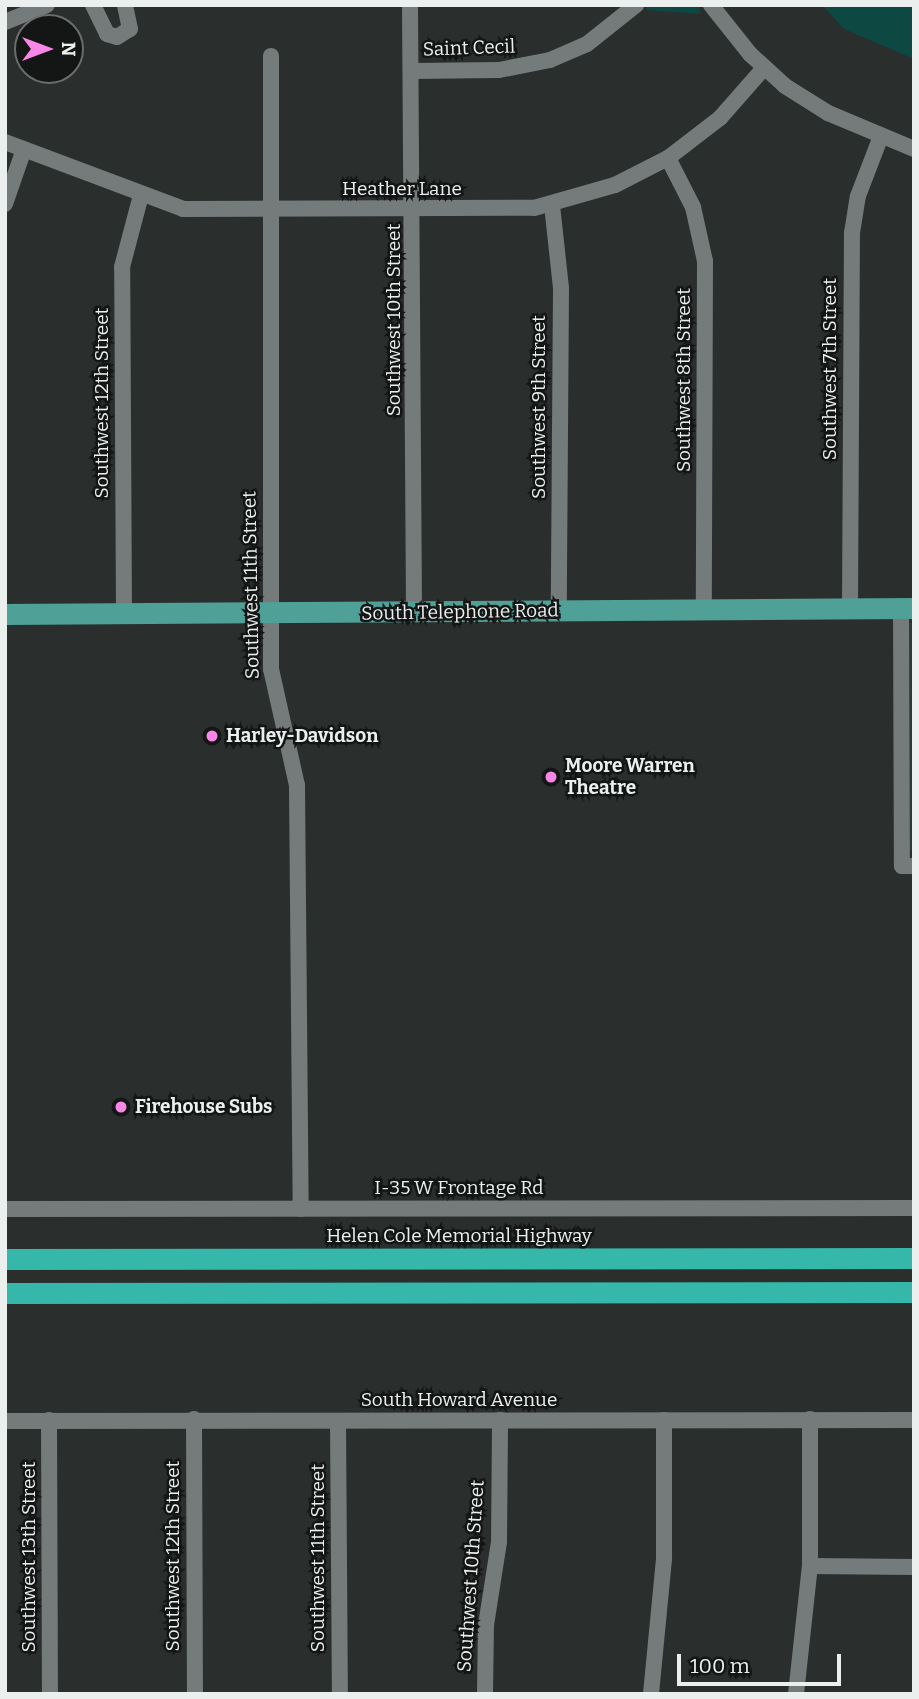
<!DOCTYPE html>
<html>
<head>
<meta charset="utf-8">
<style>
	body { margin:0 }
	#map { position:relative; width:919px; height:1699px; overflow:hidden; background:#2a2f2e; font-family:Bitter,serif }
	div>[style] { position:absolute }
	.built>* { inset:0; background:#2c3937 }
	.green>* { inset:0; background:#0d4842 }
	.minor>* { height:16px; margin:-8px; padding:0 8px; transform-origin:8px; border-radius:8px; background:#757b7a }
	.major>* { height:21px; margin:-10.5px; padding:0 10.5px; transform-origin:10.5px; border-radius:10.5px; background:#4fa096 }
	.highway>* { height:21px; margin:-10.5px; padding:0 10.5px; transform-origin:10.5px; border-radius:10.5px; background:#35b8a9 }
	.dots>* { width:19px; height:19px; translate:-50% -50%; box-sizing:border-box; border:4px solid #141616; border-radius:50% }
	span { translate:-50% -50%; white-space:nowrap; text-align:center; line-height:1.15; -webkit-text-stroke:5px #141616; paint-order:stroke }
	.street-label { font-size:19px; color:#ebefee }
	.poi-label { font-size:19px; color:#ebefee; font-weight:700 }
	.left { translate:0 -50%; text-align:left }
	.frame { position:absolute; inset:0; border:7px solid #ebefee; pointer-events:none }
	.north { position:absolute; left:14px; top:14px; width:70px; height:70px; box-sizing:border-box; background:#141616; border:2px solid #6a6d6c; border-radius:50%; rotate:90deg; font-size:19px; font-weight:700; line-height:28px; text-align:center; color:#ebefee }
	.north::after { content:''; display:block; margin:auto; width:24px; height:32px; background:#fa87e7; clip-path:polygon(50% 0,100% 100%,50% 72%,0 100%) }
	.scale { position:absolute; left:677px; top:1654px; width:164px; height:32px; box-sizing:border-box; border:4px solid #ebefee; border-top:0; padding-left:9px; font-size:21px; line-height:24px; white-space:nowrap; color:#ebefee; -webkit-text-stroke:5px #141616; paint-order:stroke }
</style>
</head>
<body>
<div id="map">
	<div class="built">
		<div style="clip-path:polygon(909px 623px,914px 623px,914px 852px,908px 850px)"></div>
	</div>
	<div class="green">
		<div style="clip-path:polygon(647px 5px,699px 5px,700px 14px,646px 10px)"></div>
		<div style="clip-path:polygon(822px 5px,914px 5px,914px 59px,844px 29px)"></div>
	</div>
	<div class="minor">
		<div style="left:93px;top:5px;width:32px;rotate:64deg"></div>
		<div style="left:107px;top:34px;width:10px;rotate:17deg"></div>
		<div style="left:117px;top:37px;width:15px;rotate:-32deg"></div>
		<div style="left:130px;top:29px;width:25px;rotate:-102deg"></div>
		<div style="left:410px;top:5px;width:608px;rotate:89.62deg"></div>
		<div style="left:711px;top:5px;width:63px;rotate:51.5deg"></div>
		<div style="left:750px;top:54px;width:47px;rotate:42.4deg"></div>
		<div style="left:785px;top:86px;width:51px;rotate:32.1deg"></div>
		<div style="left:828px;top:113px;width:93px;rotate:22.7deg"></div>
		<div style="left:5px;top:22px;width:45px;rotate:-22deg"></div>
		<div style="left:271px;top:56px;width:613px;rotate:90deg"></div>
		<div style="left:271px;top:669px;width:119px;rotate:77.4deg"></div>
		<div style="left:297px;top:785px;width:424px;rotate:89.5deg"></div>
		<div style="left:412px;top:71px;width:87px;rotate:-0.7deg"></div>
		<div style="left:499px;top:70px;width:52px;rotate:-11.1deg"></div>
		<div style="left:550px;top:60px;width:40px;rotate:-23.4deg"></div>
		<div style="left:587px;top:44px;width:63px;rotate:-38.5deg"></div>
		<div style="left:5px;top:142px;width:190px;rotate:20.6deg"></div>
		<div style="left:183px;top:209px;width:351px;rotate:-0.2deg"></div>
		<div style="left:534px;top:208px;width:84px;rotate:-15.9deg"></div>
		<div style="left:615px;top:185px;width:59px;rotate:-27deg"></div>
		<div style="left:668px;top:158px;width:66px;rotate:-37.6deg"></div>
		<div style="left:720px;top:118px;width:67px;rotate:-48.7deg"></div>
		<div style="left:668px;top:158px;width:55px;rotate:63deg"></div>
		<div style="left:693px;top:207px;width:55px;rotate:77.5deg"></div>
		<div style="left:705px;top:261px;width:348px;rotate:90.2deg"></div>
		<div style="left:5px;top:204px;width:58px;rotate:-70.9deg"></div>
		<div style="left:552px;top:205px;width:83px;rotate:83.8deg"></div>
		<div style="left:561px;top:288px;width:322px;rotate:90.4deg"></div>
		<div style="left:850px;top:608px;width:375px;rotate:-89.7deg"></div>
		<div style="left:852px;top:233px;width:37px;rotate:-81deg"></div>
		<div style="left:858px;top:196px;width:64px;rotate:-69deg"></div>
		<div style="left:901px;top:608px;width:258px;rotate:89.8deg"></div>
		<div style="left:902px;top:866px;width:12px"></div>
		<div style="left:124px;top:613px;width:346px;rotate:-90.3deg"></div>
		<div style="left:122px;top:267px;width:74px;rotate:-75.2deg"></div>
		<div style="left:5px;top:1209px;width:909px;rotate:-0.06deg"></div>
		<div style="left:194px;top:1419px;width:275px;rotate:89.8deg"></div>
		<div style="left:49px;top:1420px;width:274px;rotate:89.8deg"></div>
		<div style="left:5px;top:1421px;width:909px;rotate:-0.06deg"></div>
		<div style="left:338px;top:1421px;width:273px;rotate:89.6deg"></div>
		<div style="left:810px;top:1566px;width:104px;rotate:0.6deg"></div>
		<div style="left:485px;top:1694px;width:69px;rotate:-89.2deg"></div>
		<div style="left:486px;top:1625px;width:84px;rotate:-81.1deg"></div>
		<div style="left:499px;top:1542px;width:122px;rotate:-89.5deg"></div>
		<div style="left:651px;top:1694px;width:137px;rotate:-84.5deg"></div>
		<div style="left:664px;top:1558px;width:138px;rotate:-90deg"></div>
		<div style="left:796px;top:1694px;width:129px;rotate:-83.8deg"></div>
		<div style="left:810px;top:1566px;width:147px;rotate:-90deg"></div>
	</div>
	<div class="major">
		<div style="left:5px;top:614px;width:909px;rotate:-0.38deg"></div>
	</div>
	<div class="highway">
		<div style="left:5px;top:1259px;width:909px;rotate:-0.06deg"></div>
		<div style="left:5px;top:1293px;width:909px;rotate:-0.06deg"></div>
	</div>
	<div class="dots">
		<div style="left:212px;top:736px;background:#fa87e7"></div>
		<div style="left:551px;top:777px;background:#fa87e7"></div>
		<div style="left:121px;top:1107px;background:#fa87e7"></div>
	</div>
	<div class="street-label">
		<span style="left:469px;top:48px;rotate:-2deg">Saint Cecil</span>
		<span style="left:402px;top:189px">Heather Lane</span>
		<span style="left:394px;top:320px;rotate:-90deg">Southwest 10th Street</span>
		<span style="left:830px;top:369px;rotate:-90deg">Southwest 7th Street</span>
		<span style="left:684px;top:380px;rotate:-90deg">Southwest 8th Street</span>
		<span style="left:102px;top:403px;rotate:-90deg">Southwest 12th Street</span>
		<span style="left:539px;top:407px;rotate:-90deg">Southwest 9th Street</span>
		<span style="left:251px;top:585px;rotate:-91deg">Southwest 11th Street</span>
		<span style="left:460px;top:612px;rotate:-1deg">South Telephone Road</span>
		<span style="left:459px;top:1188px">I-35 W Frontage Rd</span>
		<span style="left:459px;top:1236px">Helen Cole Memorial Highway</span>
		<span style="left:459px;top:1400px">South Howard Avenue</span>
		<span style="left:173px;top:1556px;rotate:-90deg">Southwest 12th Street</span>
		<span style="left:29px;top:1557px;rotate:-90deg">Southwest 13th Street</span>
		<span style="left:318px;top:1558px;rotate:-90deg">Southwest 11th Street</span>
		<span style="left:471px;top:1576px;rotate:-86deg">Southwest 10th Street</span>
	</div>
	<div class="poi-label">
		<span class="left" style="left:226px;top:736px">Harley-Davidson</span>
		<span class="left" style="left:565px;top:777px">Moore Warren<br>Theatre</span>
		<span class="left" style="left:135px;top:1107px">Firehouse Subs</span>
	</div>
	<div class="frame"></div>
	<div class="north">N</div>
	<div class="scale">100 m</div>
</div>
</body>
</html>
